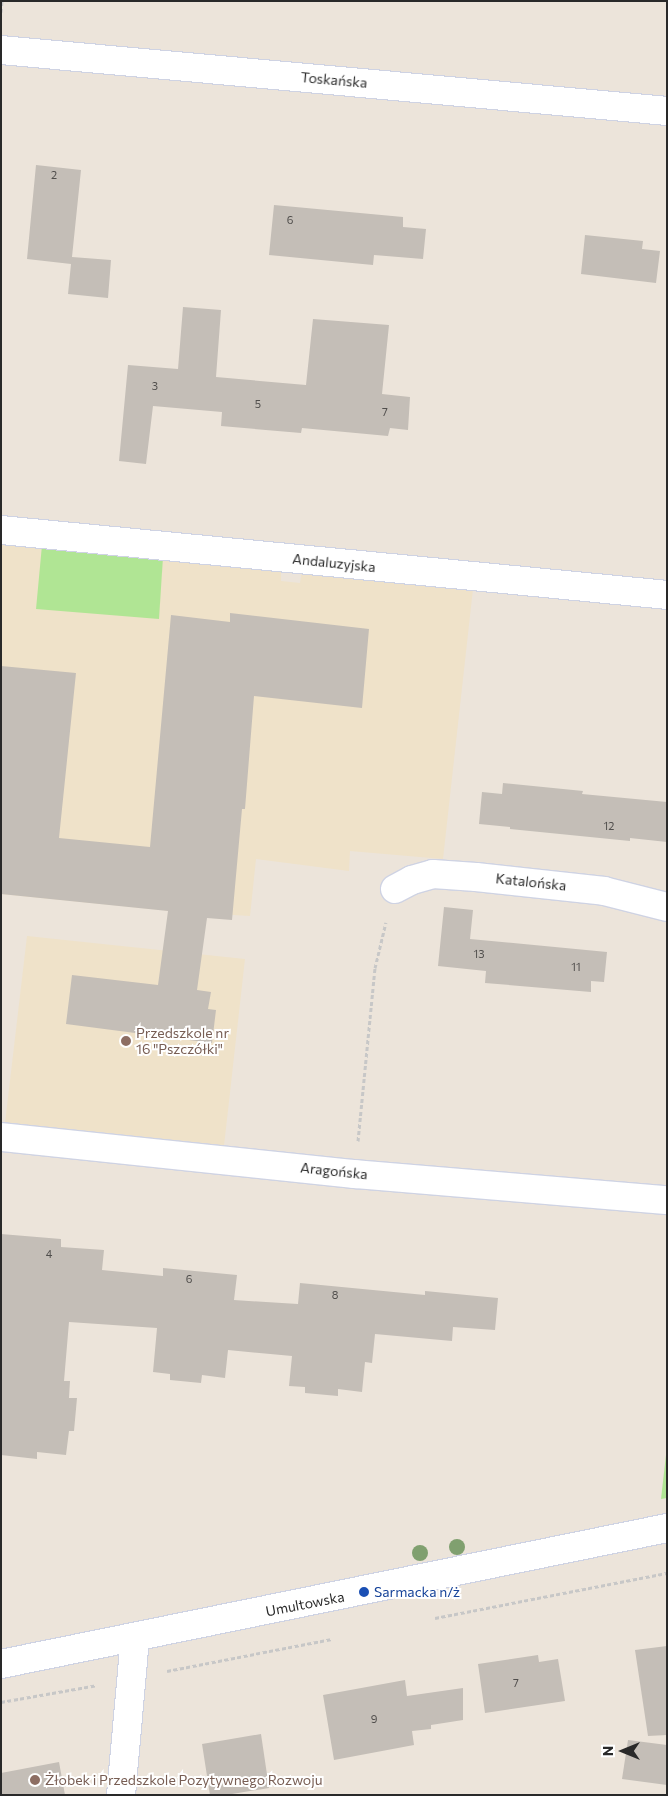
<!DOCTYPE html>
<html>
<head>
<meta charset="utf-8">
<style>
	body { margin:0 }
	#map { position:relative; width:668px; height:1796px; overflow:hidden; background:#ece4da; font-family:Commissioner,sans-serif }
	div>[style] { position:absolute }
	.education>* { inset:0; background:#efe2c9 }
	.green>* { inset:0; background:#b0e594 }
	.building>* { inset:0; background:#c4beb7 }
	.path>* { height:3px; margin-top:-1.5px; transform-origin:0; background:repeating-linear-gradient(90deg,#c7c7c7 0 4px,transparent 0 6.5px) }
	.roads { filter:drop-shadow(1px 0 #cfd3e3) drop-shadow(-1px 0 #cfd3e3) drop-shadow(0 1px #cfd3e3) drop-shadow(0 -1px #cfd3e3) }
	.minor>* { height:28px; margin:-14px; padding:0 14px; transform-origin:14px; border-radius:14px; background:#fff }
	.tertiary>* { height:28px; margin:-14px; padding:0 14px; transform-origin:14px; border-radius:14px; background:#fff }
	.trees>* { width:16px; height:16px; margin:-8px; border-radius:50%; background:#80a06f }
	.dots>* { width:14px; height:14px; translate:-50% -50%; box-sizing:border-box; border:2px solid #fff; border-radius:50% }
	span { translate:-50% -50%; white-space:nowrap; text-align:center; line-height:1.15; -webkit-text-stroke:4px #fff; paint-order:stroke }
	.number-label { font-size:11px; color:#504e4c }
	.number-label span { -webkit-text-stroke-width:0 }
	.street-label { font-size:14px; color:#292929 }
	.education-label { font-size:14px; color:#785e54 }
	.left { translate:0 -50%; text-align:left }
	.transit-label { font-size:14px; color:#164399 }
	.frame { position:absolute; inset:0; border:2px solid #292929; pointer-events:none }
	.north { position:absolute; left:598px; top:1726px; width:50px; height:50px; -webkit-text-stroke:4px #fff; paint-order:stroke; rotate:270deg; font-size:14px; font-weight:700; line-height:20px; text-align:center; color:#292929 }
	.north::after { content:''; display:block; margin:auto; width:18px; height:22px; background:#292929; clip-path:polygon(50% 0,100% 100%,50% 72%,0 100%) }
</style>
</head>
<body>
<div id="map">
	<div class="education">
		<div style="clip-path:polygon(1px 541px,281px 569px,281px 581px,300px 583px,302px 571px,473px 589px,443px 859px,350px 851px,349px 871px,256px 859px,250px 916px,182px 912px,1px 894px)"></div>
		<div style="clip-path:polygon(27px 936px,245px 959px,224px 1146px,5px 1123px)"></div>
	</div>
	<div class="green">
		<div style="clip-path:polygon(42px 545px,163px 557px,159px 619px,36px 609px)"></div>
		<div style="clip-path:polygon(667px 1446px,667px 1498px,661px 1499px)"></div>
	</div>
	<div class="building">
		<div style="clip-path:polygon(36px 165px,81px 170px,72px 257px,111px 260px,108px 298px,68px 294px,71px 264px,27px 259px)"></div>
		<div style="clip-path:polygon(274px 205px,403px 217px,403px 227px,426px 229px,423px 259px,374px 255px,373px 265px,269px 255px)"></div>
		<div style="clip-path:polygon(585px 235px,643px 241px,642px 249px,660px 251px,656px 283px,581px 274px)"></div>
		<div style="clip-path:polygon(183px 307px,221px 310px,216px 377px,306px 385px,313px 319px,389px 325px,382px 394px,410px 397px,408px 430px,390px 428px,388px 436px,302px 428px,301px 433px,221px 426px,222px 412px,153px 406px,146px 464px,119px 461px,128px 365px,178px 369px)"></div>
		<div style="clip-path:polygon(230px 613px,369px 629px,362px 708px,254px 696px,245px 809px,242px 809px,232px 920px,207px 918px,197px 990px,211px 992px,208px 1009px,216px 1010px,212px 1043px,66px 1024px,72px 975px,158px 985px,168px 911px,1px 894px,1px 666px,76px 673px,59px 838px,150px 847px,171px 615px,230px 622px)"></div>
		<div style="clip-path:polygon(503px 783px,583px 791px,582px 794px,667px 802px,667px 842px,630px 838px,630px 841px,510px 829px,510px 827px,479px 824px,482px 792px,502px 794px)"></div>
		<div style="clip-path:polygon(444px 907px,473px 910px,470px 939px,607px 952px,604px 982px,591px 981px,591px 992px,485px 983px,486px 971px,438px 966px)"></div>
		<div style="clip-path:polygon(1px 1234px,61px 1239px,61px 1247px,104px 1250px,102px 1270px,163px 1276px,163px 1268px,237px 1275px,234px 1300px,298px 1304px,300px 1283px,425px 1295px,425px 1291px,498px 1298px,495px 1330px,453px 1327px,452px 1341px,375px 1334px,372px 1363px,365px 1362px,362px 1392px,338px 1389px,338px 1396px,305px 1393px,305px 1387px,289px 1386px,292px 1356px,228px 1350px,225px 1378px,202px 1375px,201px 1383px,170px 1380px,170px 1374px,153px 1372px,157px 1328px,69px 1322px,64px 1381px,70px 1381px,69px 1398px,77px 1398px,74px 1431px,69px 1431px,66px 1455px,37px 1452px,37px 1459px,1px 1455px)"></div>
		<div style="clip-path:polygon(667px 1646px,667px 1735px,648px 1736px,635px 1650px)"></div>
		<div style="clip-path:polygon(538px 1655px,539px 1662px,558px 1659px,565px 1701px,485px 1713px,478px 1664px)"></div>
		<div style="clip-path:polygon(405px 1680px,407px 1696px,463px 1688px,463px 1720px,431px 1725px,431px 1729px,412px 1731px,414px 1745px,334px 1760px,323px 1695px)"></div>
		<div style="clip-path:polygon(261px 1734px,269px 1788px,226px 1795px,210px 1795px,202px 1744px)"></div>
		<div style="clip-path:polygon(628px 1740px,667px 1745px,667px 1785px,622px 1779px)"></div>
		<div style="clip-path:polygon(59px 1762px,65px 1795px,1px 1795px,1px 1773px)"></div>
	</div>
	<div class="path">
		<div style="left:1px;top:12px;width:11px;rotate:-85deg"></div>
		<div style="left:358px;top:1141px;width:174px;rotate:-84.4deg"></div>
		<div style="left:375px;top:968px;width:47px;rotate:-76.6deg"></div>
		<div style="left:435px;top:1618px;width:236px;rotate:-11deg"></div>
		<div style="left:167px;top:1671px;width:168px;rotate:-11deg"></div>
		<div style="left:1px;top:1702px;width:97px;rotate:-10deg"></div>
	</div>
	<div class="roads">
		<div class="minor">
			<div style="left:1px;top:50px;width:669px;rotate:5.23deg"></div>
			<div style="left:1px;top:530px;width:669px;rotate:5.57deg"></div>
			<div style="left:395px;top:889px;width:19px;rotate:-28deg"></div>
			<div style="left:412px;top:880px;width:22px;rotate:-16deg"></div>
			<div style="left:433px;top:874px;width:43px;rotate:4deg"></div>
			<div style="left:476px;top:877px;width:129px;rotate:6.2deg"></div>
			<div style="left:604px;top:891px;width:65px;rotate:14.3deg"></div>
			<div style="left:1px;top:1137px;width:356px;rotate:6deg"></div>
			<div style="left:355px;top:1174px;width:313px;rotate:4.8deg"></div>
			<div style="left:121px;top:1795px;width:158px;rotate:-84.9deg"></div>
		</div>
		<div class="tertiary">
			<div style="left:1px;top:1664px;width:680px;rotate:-11.54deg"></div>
		</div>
	</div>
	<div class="trees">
		<div style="left:457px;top:1547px"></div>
		<div style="left:420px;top:1553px"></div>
	</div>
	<div class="dots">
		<div style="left:126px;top:1041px;background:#8d6e63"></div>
		<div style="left:364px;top:1592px;background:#1a4fb4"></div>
		<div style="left:35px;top:1780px;background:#8d6e63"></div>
	</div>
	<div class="number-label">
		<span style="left:54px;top:175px">2</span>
		<span style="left:290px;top:220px">6</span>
		<span style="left:155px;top:386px">3</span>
		<span style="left:258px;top:404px">5</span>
		<span style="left:385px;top:412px">7</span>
		<span style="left:609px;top:826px">12</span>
		<span style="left:479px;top:954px">13</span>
		<span style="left:576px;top:967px">11</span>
		<span style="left:49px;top:1254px">4</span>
		<span style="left:189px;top:1279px">6</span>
		<span style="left:335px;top:1295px">8</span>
		<span style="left:516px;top:1683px">7</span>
		<span style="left:374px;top:1719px">9</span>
	</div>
	<div class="street-label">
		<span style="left:334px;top:80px;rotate:5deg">Toskańska</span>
		<span style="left:334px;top:563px;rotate:6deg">Andaluzyjska</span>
		<span style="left:531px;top:882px;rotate:6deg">Katalońska</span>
		<span style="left:334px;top:1171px;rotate:6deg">Aragońska</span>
		<span style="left:305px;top:1604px;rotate:-11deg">Umultowska</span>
	</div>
	<div class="education-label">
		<span class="left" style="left:136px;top:1041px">Przedszkole nr<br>16 "Pszczółki"</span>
		<span class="left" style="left:45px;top:1780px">Żłobek i Przedszkole Pozytywnego Rozwoju</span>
	</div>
	<div class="transit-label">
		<span class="left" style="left:374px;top:1592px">Sarmacka n/ż</span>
	</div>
	<div class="frame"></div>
	<div class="north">N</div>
</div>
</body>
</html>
